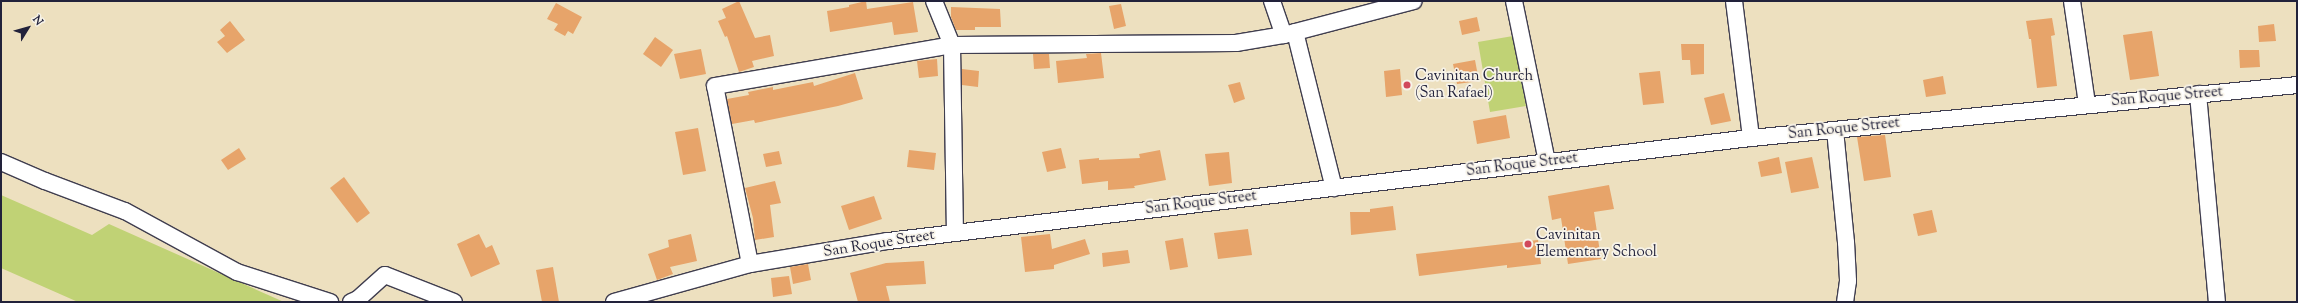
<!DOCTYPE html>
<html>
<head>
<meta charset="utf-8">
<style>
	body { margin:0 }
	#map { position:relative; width:2298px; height:303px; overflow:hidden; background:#ede0bf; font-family:"Sorts Mill Goudy",serif }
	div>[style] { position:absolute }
	.green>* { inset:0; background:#c0d275 }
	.building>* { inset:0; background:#e7a46a }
	.roads { filter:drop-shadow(1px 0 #403e4f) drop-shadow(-1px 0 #403e4f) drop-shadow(0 1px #403e4f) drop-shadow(0 -1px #403e4f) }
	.minor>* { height:16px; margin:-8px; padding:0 8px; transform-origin:8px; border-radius:8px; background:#fff }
	.dots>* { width:11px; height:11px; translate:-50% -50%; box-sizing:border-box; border:2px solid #f7f3e8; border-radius:50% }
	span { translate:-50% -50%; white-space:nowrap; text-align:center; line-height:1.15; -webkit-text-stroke:3.5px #f7f3e8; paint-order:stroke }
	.poi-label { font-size:15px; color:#22223b }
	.left { translate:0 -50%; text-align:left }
	.street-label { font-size:15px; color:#22223b }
	.frame { position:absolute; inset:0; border:2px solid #22223b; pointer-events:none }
	.north { position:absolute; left:8px; top:8px; width:40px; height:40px; -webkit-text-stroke:3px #f7f3e8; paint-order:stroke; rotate:53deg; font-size:11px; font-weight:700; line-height:16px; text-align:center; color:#22223b }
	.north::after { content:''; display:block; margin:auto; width:14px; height:18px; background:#22223b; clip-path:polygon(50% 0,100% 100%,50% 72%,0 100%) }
</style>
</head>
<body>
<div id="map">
	<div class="green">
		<div style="clip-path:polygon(1513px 36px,1526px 106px,1490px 112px,1478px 42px)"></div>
		<div style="clip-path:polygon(1px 195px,92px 235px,109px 224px,284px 302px,78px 302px,1px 268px)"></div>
	</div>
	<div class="building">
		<div style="clip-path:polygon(739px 1px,755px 38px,770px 35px,774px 56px,752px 61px,754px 67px,739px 72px,727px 36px,725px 37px,718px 21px,726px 18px,722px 9px)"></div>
		<div style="clip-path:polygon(866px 1px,867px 9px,913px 2px,918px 32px,894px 35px,892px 22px,830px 32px,827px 11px,849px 7px,849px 5px)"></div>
		<div style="clip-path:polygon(556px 3px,582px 17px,573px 34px,568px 31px,565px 36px,554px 30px,558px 24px,547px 19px)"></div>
		<div style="clip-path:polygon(1121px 4px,1126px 26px,1114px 29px,1109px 6px)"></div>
		<div style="clip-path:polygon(951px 7px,1000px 9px,1001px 27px,975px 27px,975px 30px,956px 30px,951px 17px)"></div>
		<div style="clip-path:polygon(1477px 17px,1480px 31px,1462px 35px,1459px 21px)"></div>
		<div style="clip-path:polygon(2052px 18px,2055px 35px,2051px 36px,2057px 86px,2037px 88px,2031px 39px,2029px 39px,2026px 21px)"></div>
		<div style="clip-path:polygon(230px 21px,245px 40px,227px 53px,217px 42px,225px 36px,220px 30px)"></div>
		<div style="clip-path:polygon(2274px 24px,2276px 41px,2259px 42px,2258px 26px)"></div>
		<div style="clip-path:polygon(2152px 31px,2159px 76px,2130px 80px,2123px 35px)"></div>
		<div style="clip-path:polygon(655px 37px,673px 50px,661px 67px,643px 54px)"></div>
		<div style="clip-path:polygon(1681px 44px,1704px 44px,1704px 74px,1691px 75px,1690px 60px,1682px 60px)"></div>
		<div style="clip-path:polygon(701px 49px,706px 74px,680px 79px,674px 54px)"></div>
		<div style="clip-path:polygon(2239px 50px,2259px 50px,2260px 67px,2240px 68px)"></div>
		<div style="clip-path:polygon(1101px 53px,1104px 78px,1058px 83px,1056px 61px,1087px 58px,1086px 54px)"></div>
		<div style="clip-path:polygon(1033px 54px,1049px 54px,1050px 68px,1034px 69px)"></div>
		<div style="clip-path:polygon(937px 59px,938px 76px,919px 78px,917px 61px)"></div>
		<div style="clip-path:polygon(1475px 60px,1479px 81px,1457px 84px,1453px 64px)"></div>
		<div style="clip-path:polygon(962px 69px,979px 71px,978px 87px,962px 85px)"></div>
		<div style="clip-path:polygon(1400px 69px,1402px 95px,1386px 97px,1384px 71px)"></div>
		<div style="clip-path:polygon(1660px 71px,1664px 103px,1643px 105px,1639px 73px)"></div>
		<div style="clip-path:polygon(855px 73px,863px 99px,838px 106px,755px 123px,754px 120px,732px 124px,727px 99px,749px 95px,748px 92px,773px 87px,773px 90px,813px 82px,814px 86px)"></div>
		<div style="clip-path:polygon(1943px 76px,1946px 94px,1926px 97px,1923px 80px)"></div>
		<div style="clip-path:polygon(1240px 82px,1245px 99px,1234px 103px,1228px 85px)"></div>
		<div style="clip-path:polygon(1724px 93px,1731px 121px,1711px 125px,1704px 98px)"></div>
		<div style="clip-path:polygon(1506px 115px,1510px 138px,1477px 144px,1473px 121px)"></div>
		<div style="clip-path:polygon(698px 128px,706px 171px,683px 175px,675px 132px)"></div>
		<div style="clip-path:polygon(1885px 135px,1891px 177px,1864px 181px,1857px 137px)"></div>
		<div style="clip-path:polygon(239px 148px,246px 159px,228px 170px,221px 160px)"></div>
		<div style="clip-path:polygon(1061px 148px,1066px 168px,1047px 172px,1042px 152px)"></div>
		<div style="clip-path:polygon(909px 150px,936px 153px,934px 170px,907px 167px)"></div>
		<div style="clip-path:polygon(1160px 150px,1166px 180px,1134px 186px,1135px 188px,1108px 190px,1108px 181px,1082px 184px,1079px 160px,1099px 158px,1099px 160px,1140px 158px,1139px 154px)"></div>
		<div style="clip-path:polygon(779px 151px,782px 164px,766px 167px,763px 154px)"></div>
		<div style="clip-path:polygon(1229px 152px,1232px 183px,1209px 186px,1205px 154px)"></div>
		<div style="clip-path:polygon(1779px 157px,1782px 173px,1761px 177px,1758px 162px)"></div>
		<div style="clip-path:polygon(1812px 157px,1819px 188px,1791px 193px,1785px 162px)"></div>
		<div style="clip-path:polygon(344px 177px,370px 213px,357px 223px,330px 188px)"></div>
		<div style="clip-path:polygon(775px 181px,781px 203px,770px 205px,774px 237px,755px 240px,753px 218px,745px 188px)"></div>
		<div style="clip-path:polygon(1609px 185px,1614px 209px,1594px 212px,1601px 259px,1568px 264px,1561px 218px,1552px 220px,1548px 196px)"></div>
		<div style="clip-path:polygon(874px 196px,882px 219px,849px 230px,841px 206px)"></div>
		<div style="clip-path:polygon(1393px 206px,1396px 230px,1351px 235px,1350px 212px,1370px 212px,1370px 209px)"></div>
		<div style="clip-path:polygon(1932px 210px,1937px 232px,1918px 236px,1913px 214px)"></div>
		<div style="clip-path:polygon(1248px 229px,1252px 255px,1218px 259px,1214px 233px)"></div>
		<div style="clip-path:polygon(479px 234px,486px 248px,492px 245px,500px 264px,471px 277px,457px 244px)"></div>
		<div style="clip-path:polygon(691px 234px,697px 261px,670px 267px,673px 274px,657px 280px,648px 254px,669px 247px,668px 240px)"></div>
		<div style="clip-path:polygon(1050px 234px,1052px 249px,1085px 239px,1090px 254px,1054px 265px,1054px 269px,1025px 272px,1021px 237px)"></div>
		<div style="clip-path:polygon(1183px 238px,1188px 267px,1170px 270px,1165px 241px)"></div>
		<div style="clip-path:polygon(1538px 240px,1541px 264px,1507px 268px,1507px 265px,1419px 276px,1416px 254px)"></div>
		<div style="clip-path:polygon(1128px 250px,1130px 263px,1103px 267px,1102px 253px)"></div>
		<div style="clip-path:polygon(924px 261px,926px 284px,886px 286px,890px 302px,858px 302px,850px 273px,886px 263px)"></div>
		<div style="clip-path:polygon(808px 264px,811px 280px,793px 284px,790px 267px)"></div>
		<div style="clip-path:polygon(553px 267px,559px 302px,542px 302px,536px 270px)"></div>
		<div style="clip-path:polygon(789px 276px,792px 294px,773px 297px,771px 278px)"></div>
	</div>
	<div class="roads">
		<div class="minor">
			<div style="left:934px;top:1px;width:48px;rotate:67.8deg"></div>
			<div style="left:952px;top:45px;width:187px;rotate:89.1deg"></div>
			<div style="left:1272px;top:1px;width:36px;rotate:71deg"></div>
			<div style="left:1514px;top:1px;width:164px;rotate:78.4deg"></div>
			<div style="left:1734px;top:1px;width:138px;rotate:82.9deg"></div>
			<div style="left:2072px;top:1px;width:104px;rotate:81.7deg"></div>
			<div style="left:1295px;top:32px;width:161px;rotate:76deg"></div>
			<div style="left:2198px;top:94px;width:209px;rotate:84.8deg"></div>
			<div style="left:1835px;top:130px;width:113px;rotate:84.4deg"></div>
			<div style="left:1846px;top:242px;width:39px;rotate:87deg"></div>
			<div style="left:1848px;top:281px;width:21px;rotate:98deg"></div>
			<div style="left:1px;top:162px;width:48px;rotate:23.4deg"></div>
			<div style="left:45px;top:181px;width:85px;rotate:20.6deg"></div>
			<div style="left:125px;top:211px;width:128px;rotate:28.6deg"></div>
			<div style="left:237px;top:272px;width:98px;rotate:17.9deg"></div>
			<div style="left:750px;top:264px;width:181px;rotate:-101.1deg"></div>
			<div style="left:715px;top:86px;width:241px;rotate:-9.8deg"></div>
			<div style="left:952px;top:45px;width:284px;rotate:-0.4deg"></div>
			<div style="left:1236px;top:43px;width:49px;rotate:-9.5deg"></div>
			<div style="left:1284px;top:35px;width:134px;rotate:-14.7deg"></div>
			<div style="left:351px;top:302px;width:8px;rotate:-23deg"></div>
			<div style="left:358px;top:299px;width:36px;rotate:-42deg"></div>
			<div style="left:385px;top:275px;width:74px;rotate:21.4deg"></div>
			<div style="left:614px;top:302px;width:141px;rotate:-15.6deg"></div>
			<div style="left:750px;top:264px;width:140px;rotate:-9.5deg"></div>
			<div style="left:888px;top:241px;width:869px;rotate:-6.81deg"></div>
			<div style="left:1751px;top:138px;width:549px;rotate:-5.54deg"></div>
		</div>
	</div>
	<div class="dots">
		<div style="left:1407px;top:85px;background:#d1495b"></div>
		<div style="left:1528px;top:244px;background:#d1495b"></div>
	</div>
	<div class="poi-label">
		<span class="left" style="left:1415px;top:85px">Cavinitan Church<br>(San Rafael)</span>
		<span class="left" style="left:1536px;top:244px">Cavinitan<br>Elementary School</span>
	</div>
	<div class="street-label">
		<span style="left:2167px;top:97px;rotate:-5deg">San Roque Street</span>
		<span style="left:1844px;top:129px;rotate:-6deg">San Roque Street</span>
		<span style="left:1522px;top:165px;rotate:-7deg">San Roque Street</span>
		<span style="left:1201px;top:203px;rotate:-7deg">San Roque Street</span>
		<span style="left:879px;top:244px;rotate:-9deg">San Roque Street</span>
	</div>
	<div class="frame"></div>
	<div class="north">N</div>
</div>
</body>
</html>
